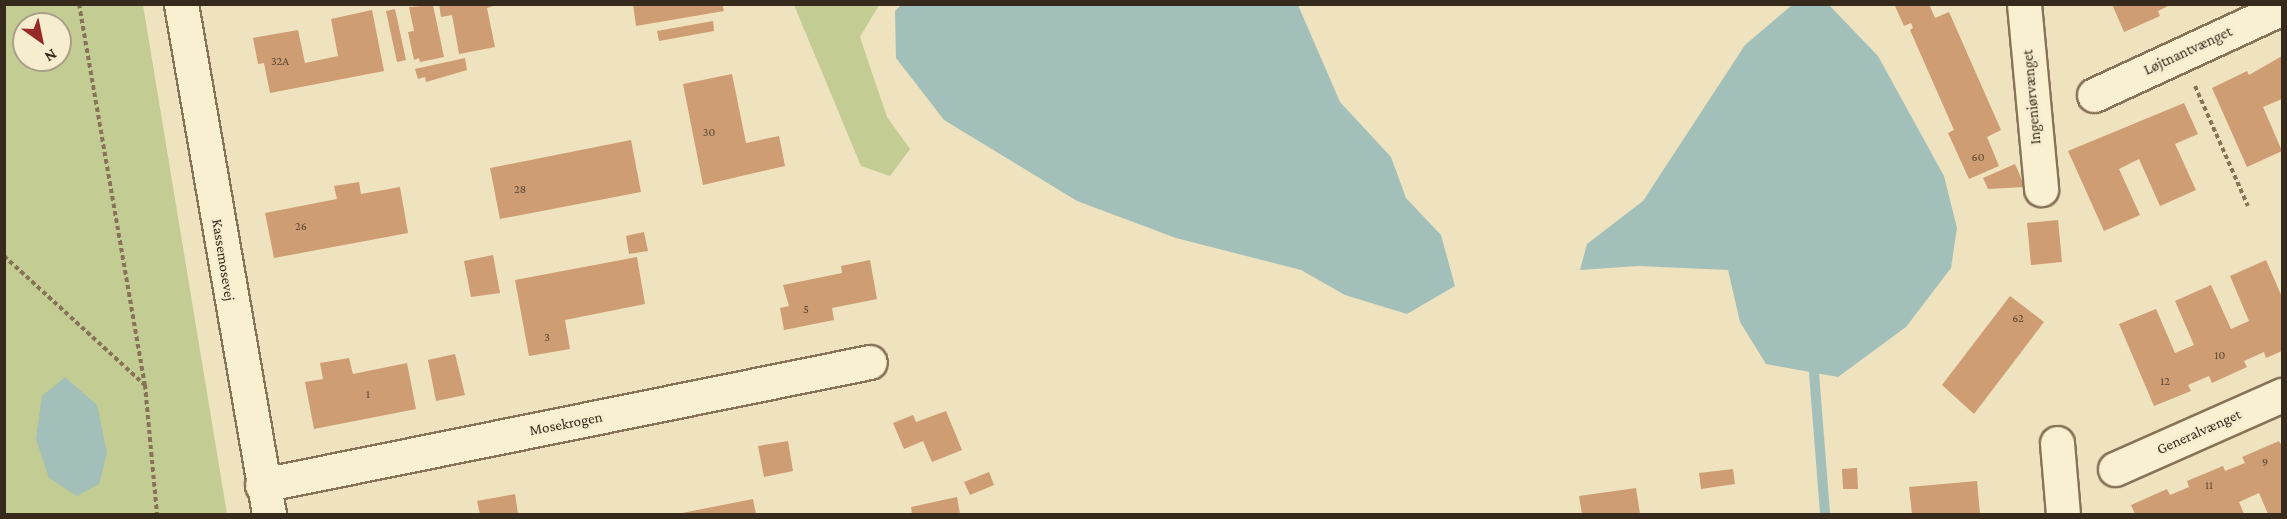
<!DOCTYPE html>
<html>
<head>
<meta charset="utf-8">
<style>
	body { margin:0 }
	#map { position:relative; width:2287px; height:519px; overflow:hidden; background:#efe2be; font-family:"Crimson Pro",serif }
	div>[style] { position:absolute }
	.green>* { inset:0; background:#c3cc92 }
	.water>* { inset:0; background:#a2c0b9 }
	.stream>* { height:10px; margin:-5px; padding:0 5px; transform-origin:5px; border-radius:5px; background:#a2c0b9 }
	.building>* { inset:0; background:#ce9d73 }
	.path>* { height:4px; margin-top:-2px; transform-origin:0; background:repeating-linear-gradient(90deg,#877357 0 4.5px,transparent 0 7.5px) }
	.roads { filter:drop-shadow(2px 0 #877357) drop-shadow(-2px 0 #877357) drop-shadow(0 2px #877357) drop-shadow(0 -2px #877357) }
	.minor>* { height:33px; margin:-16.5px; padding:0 16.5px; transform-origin:16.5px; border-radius:16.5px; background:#f9efd1 }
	span { translate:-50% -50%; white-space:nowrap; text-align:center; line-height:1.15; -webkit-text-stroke:4.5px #f6ecce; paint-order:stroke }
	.number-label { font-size:12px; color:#5c4732 }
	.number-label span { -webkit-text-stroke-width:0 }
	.street-label { font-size:15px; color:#362a1c }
	.frame { position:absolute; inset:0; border:6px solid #362a1c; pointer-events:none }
	.north { position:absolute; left:12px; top:12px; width:60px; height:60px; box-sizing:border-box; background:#f6ecce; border:2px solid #a99e87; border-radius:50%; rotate:147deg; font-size:16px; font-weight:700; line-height:24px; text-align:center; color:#362a1c }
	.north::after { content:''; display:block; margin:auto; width:21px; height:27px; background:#972a25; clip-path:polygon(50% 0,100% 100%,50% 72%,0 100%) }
</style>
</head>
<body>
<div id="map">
	<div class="green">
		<div style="clip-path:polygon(evenodd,4px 5px,143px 5px,227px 514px,5px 514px,4px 5px,24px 24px,60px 24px,60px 60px,24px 60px,24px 24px)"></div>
		<div style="clip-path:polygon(794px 5px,879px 5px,860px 37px,887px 117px,910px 149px,890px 176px,861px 166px)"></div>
	</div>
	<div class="water">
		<div style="clip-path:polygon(902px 4px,1298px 5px,1340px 102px,1391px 157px,1406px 198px,1441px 235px,1455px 286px,1407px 314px,1345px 295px,1301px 270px,1176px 238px,1077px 201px,944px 120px,896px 58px,895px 11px)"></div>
		<div style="clip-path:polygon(1792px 5px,1829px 5px,1878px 56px,1944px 176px,1957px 228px,1951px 268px,1906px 327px,1838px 377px,1766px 364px,1740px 322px,1728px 270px,1638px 266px,1580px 270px,1587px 244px,1643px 201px,1745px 45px)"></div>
		<div style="clip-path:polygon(65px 377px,97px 405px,107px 453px,99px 484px,77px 496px,49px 478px,36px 439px,42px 396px)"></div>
	</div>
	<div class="stream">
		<div style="left:1814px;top:373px;width:141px;rotate:85.5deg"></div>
	</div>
	<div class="building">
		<div style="clip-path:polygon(439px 4px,500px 4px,487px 8px,495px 47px,459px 54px,452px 15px,441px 17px)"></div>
		<div style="clip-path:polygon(633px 4px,722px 4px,724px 11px,636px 26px)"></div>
		<div style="clip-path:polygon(1929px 4px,1935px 18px,1949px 12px,2001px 130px,1987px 137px,1999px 166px,1969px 179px,1948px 133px,1954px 130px,1910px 30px,1913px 28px,1911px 23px,1904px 26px,1895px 6px)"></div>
		<div style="clip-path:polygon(2112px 4px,2172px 4px,2158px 11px,2160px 16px,2124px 32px)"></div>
		<div style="clip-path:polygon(433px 5px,444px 57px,420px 62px,419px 58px,414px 60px,408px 32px,414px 31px,409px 7px)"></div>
		<div style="clip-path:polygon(395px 9px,406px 60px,397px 62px,386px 11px)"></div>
		<div style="clip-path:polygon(372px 10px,384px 71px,270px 93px,264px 63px,258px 64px,253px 38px,298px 30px,305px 63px,338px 56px,331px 19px)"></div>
		<div style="clip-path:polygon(713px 21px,714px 31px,659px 41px,657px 31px)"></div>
		<div style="clip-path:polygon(2282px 56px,2282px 99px,2263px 107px,2282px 151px,2247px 167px,2212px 88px,2247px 71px,2249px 75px)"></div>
		<div style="clip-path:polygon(465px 58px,467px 70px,426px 82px,425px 77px,418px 79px,415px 69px)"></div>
		<div style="clip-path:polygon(732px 74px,746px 143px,779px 136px,785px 166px,703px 185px,683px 84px)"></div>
		<div style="clip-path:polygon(2184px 103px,2198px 134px,2175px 144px,2196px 190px,2160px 206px,2139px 159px,2119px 169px,2140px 215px,2104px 231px,2068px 151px)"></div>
		<div style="clip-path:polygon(631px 140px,641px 192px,500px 219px,490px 168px)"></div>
		<div style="clip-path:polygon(2015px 164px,2025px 187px,1988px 189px,1983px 178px)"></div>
		<div style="clip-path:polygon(359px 182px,361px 194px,400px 187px,408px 233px,274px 258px,265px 213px,337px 199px,334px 186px)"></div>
		<div style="clip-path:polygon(2058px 220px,2062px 262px,2031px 265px,2027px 223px)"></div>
		<div style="clip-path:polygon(644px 232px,648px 251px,629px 254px,626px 236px)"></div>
		<div style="clip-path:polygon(493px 255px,500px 293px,471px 297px,464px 261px)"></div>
		<div style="clip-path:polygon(637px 257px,645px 304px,565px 320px,570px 349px,529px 356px,515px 280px)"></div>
		<div style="clip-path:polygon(870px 260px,877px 299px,832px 308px,834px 320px,784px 330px,780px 308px,789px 306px,783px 285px,842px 273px,841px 266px)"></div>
		<div style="clip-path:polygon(2266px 260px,2282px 297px,2282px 351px,2266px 358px,2264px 352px,2244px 361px,2247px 367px,2212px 383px,2209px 376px,2188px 385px,2191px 391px,2154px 406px,2119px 324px,2156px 309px,2175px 353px,2194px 345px,2175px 301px,2211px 285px,2231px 329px,2249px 321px,2230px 276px)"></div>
		<div style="clip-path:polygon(2010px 296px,2044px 322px,1974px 414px,1942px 385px)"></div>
		<div style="clip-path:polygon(455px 354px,465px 395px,436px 401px,428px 360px)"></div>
		<div style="clip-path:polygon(349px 358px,353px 374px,407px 363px,416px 409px,314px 429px,305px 382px,323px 379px,320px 363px)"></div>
		<div style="clip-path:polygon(946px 411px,962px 450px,932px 462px,923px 441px,904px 449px,893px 423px,913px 415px,916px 422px)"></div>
		<div style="clip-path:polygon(788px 441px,793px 471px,764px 477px,758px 446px)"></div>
		<div style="clip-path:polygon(2279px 441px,2282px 446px,2282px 514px,2268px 514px,2259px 493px,2239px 502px,2244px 514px,2135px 514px,2131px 505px,2167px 489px,2170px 495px,2189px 487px,2187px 481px,2223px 466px,2225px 471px,2245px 463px,2242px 457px)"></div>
		<div style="clip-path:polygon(1857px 468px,1858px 489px,1843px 489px,1842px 469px)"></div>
		<div style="clip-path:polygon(1733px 469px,1735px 484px,1701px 489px,1699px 473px)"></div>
		<div style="clip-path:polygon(989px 472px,994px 485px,970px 495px,964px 482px)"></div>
		<div style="clip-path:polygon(1977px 481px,1980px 514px,1912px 514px,1909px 487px)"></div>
		<div style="clip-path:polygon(1636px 488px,1640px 514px,1582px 514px,1579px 496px)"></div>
		<div style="clip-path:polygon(515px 494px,518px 514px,480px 514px,477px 501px)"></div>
		<div style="clip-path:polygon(957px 497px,960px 514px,912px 514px,911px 507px)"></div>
		<div style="clip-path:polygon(753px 499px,756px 514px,682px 514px,682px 513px)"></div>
	</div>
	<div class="path">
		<div style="left:79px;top:4px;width:387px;rotate:80.2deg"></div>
		<div style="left:145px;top:385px;width:130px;rotate:84.7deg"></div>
		<div style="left:2195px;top:86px;width:131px;rotate:66.2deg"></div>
		<div style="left:4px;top:256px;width:191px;rotate:42.5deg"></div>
	</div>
	<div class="roads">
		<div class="minor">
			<div style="left:181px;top:4px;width:518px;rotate:80.21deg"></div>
			<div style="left:2024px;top:4px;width:186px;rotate:84.7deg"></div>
			<div style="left:2094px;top:95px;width:207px;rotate:-24.8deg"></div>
			<div style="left:2057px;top:443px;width:71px;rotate:85.2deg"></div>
			<div style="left:2115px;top:469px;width:183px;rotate:-23.9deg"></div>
			<div style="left:262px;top:485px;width:620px;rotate:-11.44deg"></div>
		</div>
	</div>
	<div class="number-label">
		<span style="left:280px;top:62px">32A</span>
		<span style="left:709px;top:133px">30</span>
		<span style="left:1978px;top:158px">60</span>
		<span style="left:520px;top:190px">28</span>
		<span style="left:301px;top:227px">26</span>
		<span style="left:806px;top:310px">5</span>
		<span style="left:2018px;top:319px">62</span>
		<span style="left:547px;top:338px">3</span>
		<span style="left:2220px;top:356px">10</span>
		<span style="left:2165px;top:382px">12</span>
		<span style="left:368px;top:395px">1</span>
		<span style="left:2265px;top:463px">9</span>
		<span style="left:2209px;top:486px">11</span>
	</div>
	<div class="street-label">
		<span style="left:2188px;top:51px;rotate:-25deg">Løjtnantvænget</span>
		<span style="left:2032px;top:97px;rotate:-95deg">Ingeniørvænget</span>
		<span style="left:223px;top:260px;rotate:81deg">Kassemosevej</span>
		<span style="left:566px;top:424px;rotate:-11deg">Mosekrogen</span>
		<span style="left:2199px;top:432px;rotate:-24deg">Generalvænget</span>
	</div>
	<div class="frame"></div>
	<div class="north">N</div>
</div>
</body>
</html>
